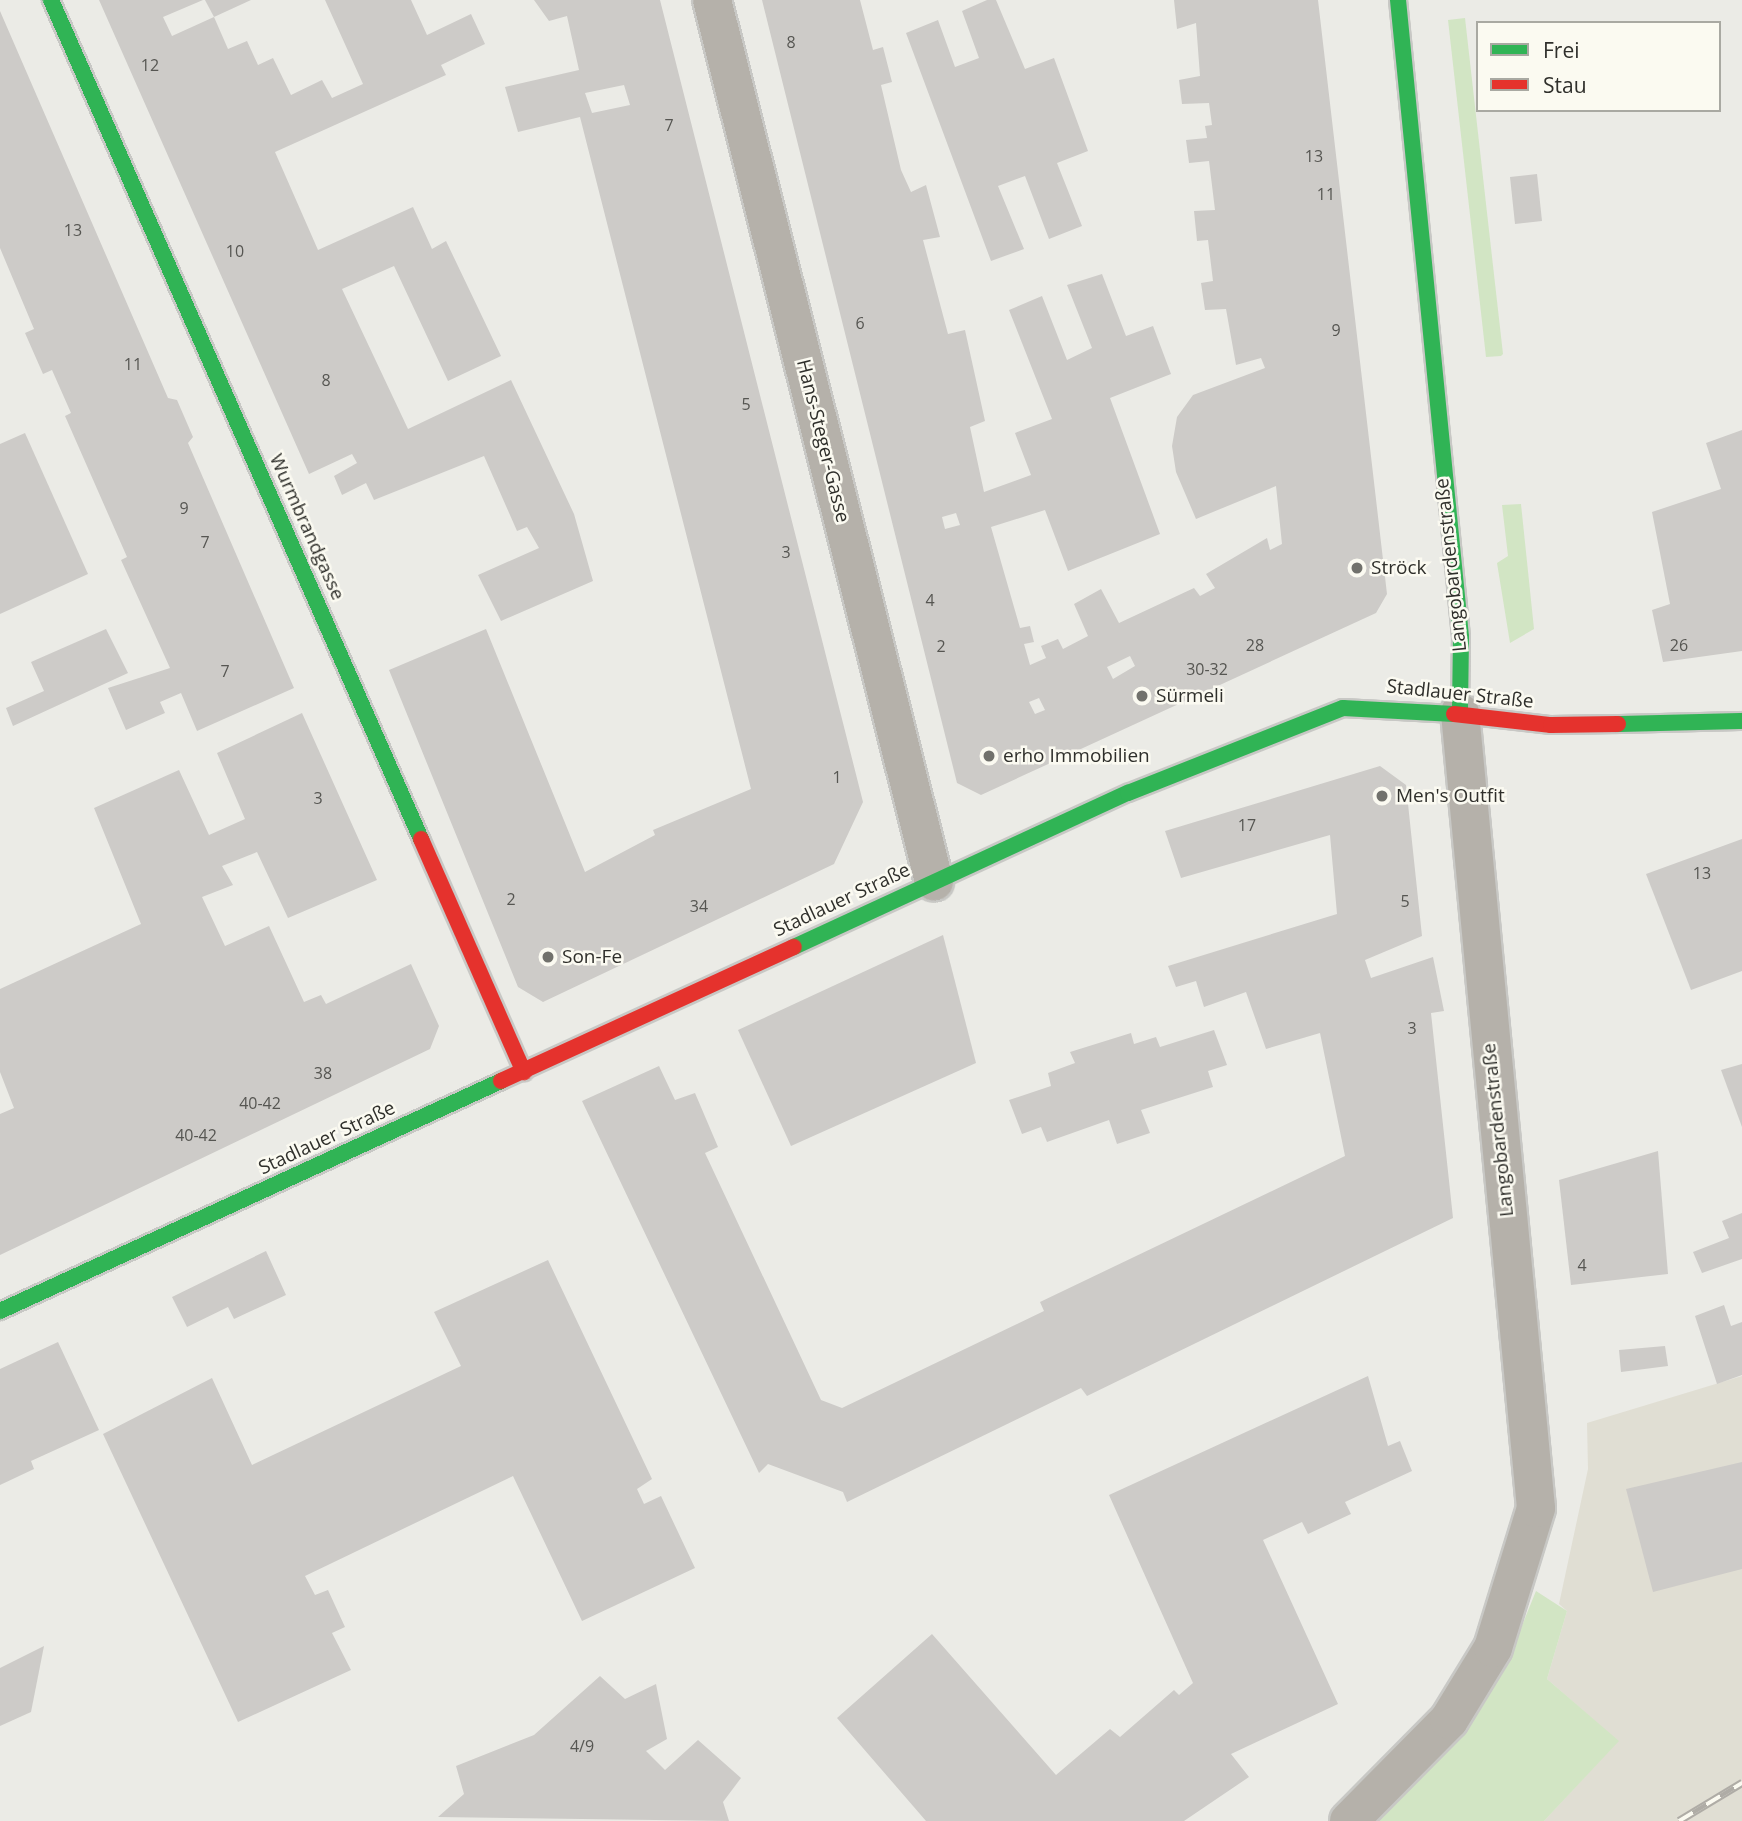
<!DOCTYPE html>
<html>
<head>
<meta charset="utf-8">
<style>
	body { margin:0 }
	#map { position:relative; width:1742px; height:1821px; overflow:hidden; background:#ebebe6; font-family:"Open Sans",sans-serif }
	div>[style] { position:absolute }
	.built>* { inset:0; background:#e0ded3 }
	.green>* { inset:0; background:#d2e5c4 }
	.building>* { inset:0; background:#cdcbc8 }
	.roads { filter:drop-shadow(2px 0 #c8c8c5) drop-shadow(-2px 0 #c8c8c5) drop-shadow(0 2px #c8c8c5) drop-shadow(0 -2px #c8c8c5) }
	.street>* { height:38px; margin:-19px; padding:0 19px; transform-origin:19px; border-radius:19px; background:#b5b1aa }
	.fast>* { height:16px; margin:-8px; padding:0 8px; transform-origin:8px; border-radius:8px; background:#30b455 }
	.jam>* { height:16px; margin:-8px; padding:0 8px; transform-origin:8px; border-radius:8px; background:#e5322d }
	.rail>* { height:8px; margin-top:-4px; transform-origin:0; background:repeating-linear-gradient(90deg,#fbfaf1 0 16px,#afaca6 0 32px); box-sizing:border-box; border-block:2px solid #afaca6 }
	.dots>* { width:19px; height:19px; translate:-50% -50%; box-sizing:border-box; border:4px solid #fbfaf1; border-radius:50% }
	span { translate:-50% -50%; white-space:nowrap; text-align:center; line-height:1.15; -webkit-text-stroke:5px #fbfaf1; paint-order:stroke }
	.number-label { font-size:16px; color:#565652 }
	.number-label span { -webkit-text-stroke-width:0 }
	.street-label { font-size:19px; color:#2f2f2b }
	.poi-label { font-size:19px; color:#2f2f2b }
	.left { translate:0 -50%; text-align:left }
	.legend { position:absolute; left:1476px; top:21px; width:245px; height:91px; box-sizing:border-box; background:#fbfaf1; border:2px solid #a9a9a2; margin:0; padding:9px 12px; list-style:none; font-size:21px; color:#2f2f2b }
	.legend li { display:flex; align-items:center; gap:14px; height:35px }
	.legend b { width:35px; border:2px solid #a9a9a2 }
</style>
</head>
<body>
<div id="map">
	<div class="built">
		<div style="clip-path:polygon(1742px 1376px,1742px 1821px,1544px 1821px,1618px 1741px,1547px 1679px,1567px 1611px,1559px 1604px,1588px 1469px,1587px 1423px)"></div>
	</div>
	<div class="green">
		<div style="clip-path:polygon(1465px 18px,1503px 354px,1501px 356px,1486px 357px,1448px 20px)"></div>
		<div style="clip-path:polygon(1521px 504px,1534px 629px,1510px 643px,1497px 563px,1508px 556px,1502px 505px)"></div>
		<div style="clip-path:polygon(1536px 1591px,1567px 1611px,1547px 1679px,1619px 1741px,1544px 1821px,1376px 1821px,1465px 1734px,1506px 1665px)"></div>
	</div>
	<div class="building">
		<div style="clip-path:polygon(99px 0,203px 0,163px 17px,172px 36px,214px 17px,228px 49px,247px 41px,258px 65px,273px 58px,291px 95px,322px 80px,332px 98px,363px 84px,325px 0,411px 0,427px 35px,471px 14px,485px 44px,441px 65px,446px 75px,275px 152px,318px 250px,413px 207px,432px 249px,446px 241px,501px 356px,448px 381px,394px 266px,342px 289px,408px 429px,511px 380px,574px 514px,593px 581px,501px 621px,478px 575px,539px 548px,527px 527px,517px 531px,484px 456px,374px 500px,366px 483px,342px 495px,334px 476px,357px 463px,352px 454px,309px 474px)"></div>
		<div style="clip-path:polygon(205px 0,251px 0,214px 17px)"></div>
		<div style="clip-path:polygon(evenodd,534px 0,660px 0,863px 802px,834px 864px,543px 1002px,518px 987px,389px 670px,486px 629px,585px 872px,655px 835px,653px 830px,751px 789px,580px 117px,518px 132px,505px 87px,579px 70px,567px 16px,549px 21px,534px 0,624px 85px,630px 105px,592px 113px,585px 93px,624px 85px)"></div>
		<div style="clip-path:polygon(evenodd,762px 0,860px 0,873px 50px,883px 47px,892px 82px,881px 85px,901px 170px,911px 192px,926px 185px,940px 237px,923px 240px,948px 334px,965px 330px,985px 421px,970px 427px,984px 492px,1031px 475px,1015px 433px,1052px 419px,1009px 310px,1042px 296px,1067px 360px,1092px 348px,1067px 285px,1102px 274px,1126px 336px,1153px 326px,1171px 374px,1110px 398px,1160px 534px,1068px 571px,1045px 510px,991px 527px,1020px 628px,1030px 626px,1034px 642px,1024px 644px,1030px 665px,1046px 658px,1041px 646px,1058px 639px,1063px 649px,1088px 636px,1074px 604px,1101px 589px,1119px 623px,1194px 588px,1200px 596px,1215px 588px,1206px 574px,1267px 538px,1270px 550px,1282px 544px,1276px 486px,1196px 519px,1176px 472px,1172px 446px,1177px 417px,1193px 395px,1265px 368px,1261px 358px,1236px 365px,1226px 309px,1205px 310px,1201px 283px,1213px 281px,1208px 240px,1197px 241px,1194px 211px,1215px 210px,1209px 161px,1189px 163px,1186px 140px,1207px 138px,1205px 126px,1212px 125px,1209px 103px,1182px 104px,1179px 80px,1200px 76px,1196px 23px,1177px 29px,1174px 0,1318px 0,1387px 594px,1376px 613px,981px 795px,957px 783px,762px 0,956px 513px,960px 525px,945px 529px,942px 517px,956px 513px,762px 0,1130px 656px,1135px 666px,1113px 679px,1107px 667px,1130px 656px,762px 0,1039px 698px,1045px 710px,1035px 714px,1029px 702px,1039px 698px)"></div>
		<div style="clip-path:polygon(987px 0,996px 0,1025px 69px,1054px 58px,1088px 151px,1057px 163px,1082px 226px,1049px 239px,1025px 176px,998px 186px,1024px 249px,991px 261px,906px 33px,938px 20px,955px 67px,979px 58px,962px 11px)"></div>
		<div style="clip-path:polygon(0 11px,168px 398px,177px 400px,193px 437px,188px 443px,294px 688px,197px 731px,181px 693px,160px 702px,165px 713px,126px 730px,108px 688px,170px 668px,121px 560px,127px 557px,65px 416px,71px 413px,52px 370px,43px 374px,25px 333px,34px 329px,0 248px)"></div>
		<div style="clip-path:polygon(1537px 174px,1542px 221px,1515px 224px,1510px 177px)"></div>
		<div style="clip-path:polygon(1742px 430px,1742px 651px,1663px 662px,1652px 610px,1670px 604px,1652px 512px,1721px 489px,1706px 443px)"></div>
		<div style="clip-path:polygon(25px 433px,88px 574px,0 614px,0 444px)"></div>
		<div style="clip-path:polygon(106px 629px,128px 673px,13px 726px,6px 708px,44px 691px,31px 662px)"></div>
		<div style="clip-path:polygon(302px 713px,377px 880px,288px 918px,257px 852px,222px 866px,233px 885px,202px 897px,225px 946px,269px 926px,304px 1002px,321px 995px,326px 1004px,411px 964px,439px 1026px,430px 1049px,0 1255px,0 1114px,14px 1108px,0 1072px,0 989px,141px 924px,94px 808px,179px 770px,209px 835px,245px 819px,217px 753px)"></div>
		<div style="clip-path:polygon(1380px 766px,1406px 785px,1422px 936px,1365px 960px,1371px 978px,1433px 957px,1444px 1011px,1431px 1013px,1453px 1218px,1087px 1396px,1081px 1388px,847px 1502px,843px 1492px,768px 1464px,759px 1473px,582px 1101px,659px 1066px,675px 1100px,695px 1093px,718px 1147px,705px 1153px,821px 1400px,842px 1408px,1044px 1311px,1040px 1302px,1345px 1156px,1320px 1033px,1266px 1049px,1246px 992px,1204px 1007px,1196px 981px,1176px 987px,1168px 966px,1337px 914px,1330px 835px,1181px 878px,1165px 831px)"></div>
		<div style="clip-path:polygon(1742px 839px,1742px 971px,1691px 990px,1646px 874px)"></div>
		<div style="clip-path:polygon(943px 935px,976px 1063px,791px 1146px,738px 1030px)"></div>
		<div style="clip-path:polygon(1214px 1030px,1227px 1065px,1208px 1071px,1213px 1087px,1141px 1110px,1150px 1133px,1117px 1144px,1109px 1120px,1047px 1142px,1041px 1127px,1022px 1134px,1009px 1100px,1051px 1086px,1048px 1073px,1075px 1063px,1070px 1052px,1131px 1033px,1134px 1044px,1156px 1037px,1160px 1047px)"></div>
		<div style="clip-path:polygon(1742px 1064px,1742px 1127px,1721px 1070px)"></div>
		<div style="clip-path:polygon(1658px 1151px,1668px 1274px,1571px 1285px,1559px 1180px)"></div>
		<div style="clip-path:polygon(1742px 1213px,1742px 1259px,1702px 1273px,1693px 1252px,1729px 1238px,1722px 1221px)"></div>
		<div style="clip-path:polygon(266px 1251px,286px 1295px,234px 1319px,228px 1307px,187px 1327px,172px 1297px)"></div>
		<div style="clip-path:polygon(548px 1260px,652px 1479px,637px 1489px,644px 1504px,661px 1496px,695px 1568px,582px 1621px,513px 1476px,305px 1576px,315px 1595px,328px 1590px,345px 1627px,332px 1633px,351px 1670px,238px 1722px,103px 1434px,212px 1378px,252px 1465px,461px 1366px,434px 1312px)"></div>
		<div style="clip-path:polygon(1724px 1305px,1731px 1326px,1742px 1322px,1742px 1375px,1717px 1384px,1695px 1316px)"></div>
		<div style="clip-path:polygon(58px 1342px,99px 1430px,31px 1461px,34px 1469px,0 1485px,0 1369px)"></div>
		<div style="clip-path:polygon(1665px 1346px,1668px 1366px,1621px 1372px,1619px 1350px)"></div>
		<div style="clip-path:polygon(1368px 1376px,1388px 1446px,1400px 1441px,1412px 1471px,1345px 1502px,1351px 1514px,1308px 1534px,1302px 1522px,1263px 1540px,1338px 1704px,1231px 1754px,1249px 1777px,1184px 1821px,926px 1821px,837px 1718px,932px 1634px,1056px 1775px,1110px 1729px,1120px 1737px,1174px 1690px,1179px 1695px,1193px 1683px,1109px 1495px)"></div>
		<div style="clip-path:polygon(1742px 1462px,1742px 1569px,1653px 1592px,1626px 1489px)"></div>
		<div style="clip-path:polygon(44px 1646px,31px 1712px,0 1726px,0 1668px)"></div>
		<div style="clip-path:polygon(600px 1676px,625px 1699px,656px 1684px,667px 1739px,646px 1751px,665px 1770px,698px 1740px,741px 1778px,723px 1802px,729px 1821px,438px 1817px,464px 1794px,456px 1766px,534px 1735px)"></div>
	</div>
	<div class="roads">
		<div class="street">
			<div style="left:712px;top:0;width:909px;rotate:75.86deg"></div>
			<div style="left:1349px;top:1821px;width:142px;rotate:-45.3deg"></div>
			<div style="left:1449px;top:1720px;width:84px;rotate:-58.6deg"></div>
			<div style="left:1493px;top:1648px;width:146px;rotate:-72.9deg"></div>
			<div style="left:1536px;top:1508px;width:799px;rotate:-95.46deg"></div>
		</div>
		<div class="fast">
			<div style="left:51px;top:0;width:917px;rotate:66.2deg"></div>
			<div style="left:1398px;top:0;width:640px;rotate:84.35deg"></div>
			<div style="left:1461px;top:637px;width:76px;rotate:90.8deg"></div>
			<div style="left:1618px;top:724px;width:124px;rotate:-1.4deg"></div>
			<div style="left:794px;top:947px;width:368px;rotate:-24.8deg"></div>
			<div style="left:1128px;top:793px;width:231px;rotate:-21.6deg"></div>
			<div style="left:1343px;top:708px;width:111px;rotate:3.1deg"></div>
			<div style="left:0;top:1311px;width:551px;rotate:-24.66deg"></div>
		</div>
		<div class="jam">
			<div style="left:1454px;top:714px;width:98px;rotate:6.5deg"></div>
			<div style="left:1551px;top:725px;width:67px;rotate:-0.9deg"></div>
			<div style="left:421px;top:839px;width:255px;rotate:66.2deg"></div>
			<div style="left:501px;top:1081px;width:322px;rotate:-24.6deg"></div>
		</div>
	</div>
	<div class="rail">
		<div style="left:1679px;top:1821px;width:74px;rotate:-31.1deg"></div>
	</div>
	<div class="dots">
		<div style="left:1357px;top:568px;background:#71716c"></div>
		<div style="left:1142px;top:696px;background:#71716c"></div>
		<div style="left:989px;top:756px;background:#71716c"></div>
		<div style="left:1382px;top:796px;background:#71716c"></div>
		<div style="left:548px;top:957px;background:#71716c"></div>
	</div>
	<div class="number-label">
		<span style="left:791px;top:42px">8</span>
		<span style="left:150px;top:65px">12</span>
		<span style="left:669px;top:125px">7</span>
		<span style="left:1314px;top:156px">13</span>
		<span style="left:1326px;top:194px">11</span>
		<span style="left:73px;top:230px">13</span>
		<span style="left:235px;top:251px">10</span>
		<span style="left:860px;top:323px">6</span>
		<span style="left:1336px;top:330px">9</span>
		<span style="left:133px;top:364px">11</span>
		<span style="left:326px;top:380px">8</span>
		<span style="left:746px;top:404px">5</span>
		<span style="left:184px;top:508px">9</span>
		<span style="left:205px;top:542px">7</span>
		<span style="left:786px;top:552px">3</span>
		<span style="left:930px;top:600px">4</span>
		<span style="left:1255px;top:645px">28</span>
		<span style="left:1679px;top:645px">26</span>
		<span style="left:941px;top:646px">2</span>
		<span style="left:1207px;top:669px">30-32</span>
		<span style="left:225px;top:671px">7</span>
		<span style="left:837px;top:777px">1</span>
		<span style="left:318px;top:798px">3</span>
		<span style="left:1247px;top:825px">17</span>
		<span style="left:1702px;top:873px">13</span>
		<span style="left:511px;top:899px">2</span>
		<span style="left:1405px;top:901px">5</span>
		<span style="left:699px;top:906px">34</span>
		<span style="left:1412px;top:1028px">3</span>
		<span style="left:323px;top:1073px">38</span>
		<span style="left:260px;top:1103px">40-42</span>
		<span style="left:196px;top:1135px">40-42</span>
		<span style="left:1582px;top:1265px">4</span>
		<span style="left:582px;top:1746px">4/9</span>
	</div>
	<div class="street-label">
		<span style="left:823px;top:441px;rotate:76deg">Hans-Steger-Gasse</span>
		<span style="left:307px;top:527px;rotate:66deg">Wurmbrandgasse</span>
		<span style="left:1451px;top:565px;rotate:-96deg">Langobardenstraße</span>
		<span style="left:1460px;top:694px;rotate:6deg">Stadlauer Straße</span>
		<span style="left:842px;top:900px;rotate:-25deg">Stadlauer Straße</span>
		<span style="left:1498px;top:1130px;rotate:-96deg">Langobardenstraße</span>
		<span style="left:327px;top:1138px;rotate:-25deg">Stadlauer Straße</span>
	</div>
	<div class="poi-label">
		<span class="left" style="left:1371px;top:568px">Ströck</span>
		<span class="left" style="left:1156px;top:696px">Sürmeli</span>
		<span class="left" style="left:1003px;top:756px">erho Immobilien</span>
		<span class="left" style="left:1396px;top:796px">Men's Outfit</span>
		<span class="left" style="left:562px;top:957px">Son-Fe</span>
	</div>
	<ul class="legend">
	<li><b style="height:9px;background:#30b455"></b>Frei</li>
	<li><b style="height:9px;background:#e5322d"></b>Stau</li>
	</ul>
</div>
</body>
</html>
